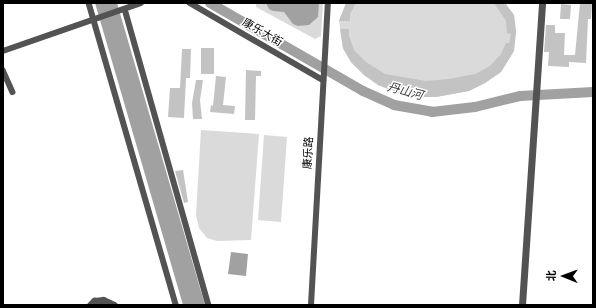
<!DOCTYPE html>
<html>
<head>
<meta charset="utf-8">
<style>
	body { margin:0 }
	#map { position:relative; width:596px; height:308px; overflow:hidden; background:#fff; font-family:Figtree,"Noto Sans SC",sans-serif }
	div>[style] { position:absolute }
	.green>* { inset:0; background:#dadada }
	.water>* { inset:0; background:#a1a1a1 }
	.river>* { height:10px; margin:-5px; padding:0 5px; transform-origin:5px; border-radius:5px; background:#a1a1a1 }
	.building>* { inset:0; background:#c3c3c3 }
	.minor>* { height:5.5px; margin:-2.75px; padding:0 2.75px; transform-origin:2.75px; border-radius:2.75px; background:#535353 }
	.tertiary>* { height:7px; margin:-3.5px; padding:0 3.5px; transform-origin:3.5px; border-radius:3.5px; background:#535353 }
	span { translate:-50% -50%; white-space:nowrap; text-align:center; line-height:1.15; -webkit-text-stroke:3px #fff; paint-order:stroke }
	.street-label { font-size:11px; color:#000 }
	.water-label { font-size:12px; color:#424242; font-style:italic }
	.frame { position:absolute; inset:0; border:4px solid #000; pointer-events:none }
	.north { position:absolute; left:544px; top:256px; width:40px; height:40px; -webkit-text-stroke:3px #fff; paint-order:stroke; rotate:271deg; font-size:11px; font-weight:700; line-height:16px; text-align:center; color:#000 }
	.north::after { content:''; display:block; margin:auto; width:14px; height:18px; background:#000; clip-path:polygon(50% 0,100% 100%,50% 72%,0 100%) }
</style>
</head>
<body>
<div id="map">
	<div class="green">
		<div style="clip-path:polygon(256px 3px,323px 3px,321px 36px,315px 39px,256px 7px)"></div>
		<div style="clip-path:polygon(346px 3px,505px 3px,514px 15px,516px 32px,514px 51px,501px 72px,485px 83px,469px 91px,436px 97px,415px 97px,398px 93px,378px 85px,364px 75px,351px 62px,343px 49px,339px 21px)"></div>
		<div style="clip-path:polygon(201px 130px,259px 134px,251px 240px,217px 241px,207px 238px,199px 228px,196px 215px)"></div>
		<div style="clip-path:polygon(264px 135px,287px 137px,281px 222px,258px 220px)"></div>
	</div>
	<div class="water">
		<div style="clip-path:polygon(95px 3px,117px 3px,205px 305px,183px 305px)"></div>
		<div style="clip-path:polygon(266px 3px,319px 3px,318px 17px,309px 25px,298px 26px,293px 24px,284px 12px,273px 11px,269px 9px)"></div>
		<div style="clip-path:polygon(231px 252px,248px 254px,246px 276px,228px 274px)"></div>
	</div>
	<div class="river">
		<div style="left:210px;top:3px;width:177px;rotate:29.9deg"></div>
		<div style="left:363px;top:91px;width:34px;rotate:24deg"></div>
		<div style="left:394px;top:105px;width:39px;rotate:10deg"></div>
		<div style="left:432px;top:112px;width:43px;rotate:-6.6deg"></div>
		<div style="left:475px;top:107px;width:46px;rotate:-13.7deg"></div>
		<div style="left:520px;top:96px;width:73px;rotate:-3.1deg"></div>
	</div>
	<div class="building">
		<div style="clip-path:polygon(346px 3px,356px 3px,350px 14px,350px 21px,339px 21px)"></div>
		<div style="clip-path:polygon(494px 3px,505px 3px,514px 15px,516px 32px,514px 51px,501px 72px,485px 83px,469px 91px,436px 97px,415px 97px,398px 93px,378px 85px,364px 75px,351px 62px,343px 48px,340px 29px,349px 29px,349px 36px,354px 50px,366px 62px,385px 74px,426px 81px,449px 79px,475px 74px,490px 66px,501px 54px,506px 43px,509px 43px,511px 34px,507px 33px,506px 21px)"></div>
		<div style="clip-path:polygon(580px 3px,592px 3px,591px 19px,588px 19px,586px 63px,569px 62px,569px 67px,548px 66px,549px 52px,544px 52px,546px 25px,555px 25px,555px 33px,565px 33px,564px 55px,575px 55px)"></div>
		<div style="clip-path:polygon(561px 4px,571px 5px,570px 19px,560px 19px)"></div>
		<div style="clip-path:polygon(201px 48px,214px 48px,214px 74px,201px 74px)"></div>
		<div style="clip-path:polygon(182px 49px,191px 49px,190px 78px,186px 78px,184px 118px,168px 117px,170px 88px,180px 88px)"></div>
		<div style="clip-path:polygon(246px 70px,261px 71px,261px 76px,256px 76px,255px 120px,245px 120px)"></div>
		<div style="clip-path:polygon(216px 76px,226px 77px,223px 105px,235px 106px,234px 114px,210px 112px,211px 105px,213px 106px)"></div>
		<div style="clip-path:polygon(196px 80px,203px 80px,200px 100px,202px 119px,193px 119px,192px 103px)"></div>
		<div style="clip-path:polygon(183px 170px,188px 202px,184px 203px,175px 171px)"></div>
	</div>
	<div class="minor">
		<div style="left:89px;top:3px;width:314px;rotate:73.9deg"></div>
		<div style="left:190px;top:3px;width:154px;rotate:30.1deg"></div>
		<div style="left:125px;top:9px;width:308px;rotate:74.2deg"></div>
		<div style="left:3px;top:51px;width:146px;rotate:-19.2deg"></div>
		<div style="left:3px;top:70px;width:24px;rotate:66deg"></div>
		<div style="left:311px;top:305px;width:302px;rotate:-86.8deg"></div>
	</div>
	<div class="tertiary">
		<div style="left:90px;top:305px;width:6px;rotate:-45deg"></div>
		<div style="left:94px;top:301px;width:9px;rotate:-6deg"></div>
		<div style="left:103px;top:300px;width:12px;rotate:24deg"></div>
		<div style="left:522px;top:305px;width:303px;rotate:-86.2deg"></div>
	</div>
	<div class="street-label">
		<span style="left:262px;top:33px;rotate:30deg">康乐大街</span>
		<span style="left:309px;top:153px;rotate:-87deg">康乐路</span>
	</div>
	<div class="water-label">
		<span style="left:405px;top:92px;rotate:15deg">丹山河</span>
	</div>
	<div class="frame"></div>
	<div class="north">北</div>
</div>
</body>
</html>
